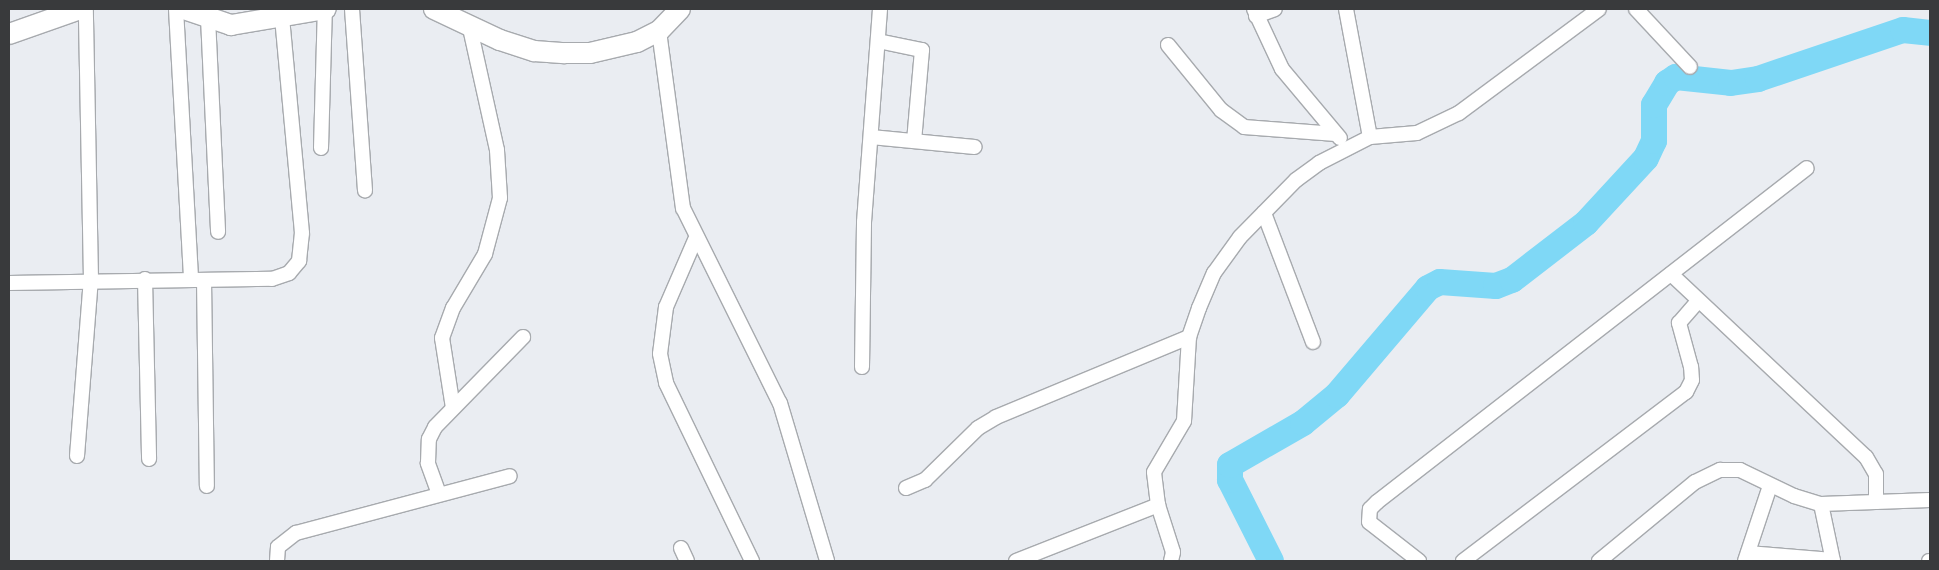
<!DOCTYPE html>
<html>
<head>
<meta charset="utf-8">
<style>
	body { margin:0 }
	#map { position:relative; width:1939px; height:570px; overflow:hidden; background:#eaedf2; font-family:Merriweather,serif }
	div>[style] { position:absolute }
	.river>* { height:26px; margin:-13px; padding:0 13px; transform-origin:13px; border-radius:13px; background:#7fd8f6 }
	.roads { filter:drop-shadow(1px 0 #a7aaae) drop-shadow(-1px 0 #a7aaae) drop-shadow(0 1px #a7aaae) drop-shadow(0 -1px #a7aaae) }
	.street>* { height:14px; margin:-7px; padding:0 7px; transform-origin:7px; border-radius:7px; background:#fff }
	.secondary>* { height:20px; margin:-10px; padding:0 10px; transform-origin:10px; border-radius:10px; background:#fff }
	span { translate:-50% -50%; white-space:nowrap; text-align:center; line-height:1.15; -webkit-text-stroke:4.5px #eaedf2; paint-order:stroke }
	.frame { position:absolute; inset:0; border:10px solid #393a3c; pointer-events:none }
</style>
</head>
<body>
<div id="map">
	<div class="river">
		<div style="left:1271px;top:561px;width:91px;rotate:-116.8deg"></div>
		<div style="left:1230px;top:480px;width:15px;rotate:-90deg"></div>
		<div style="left:1230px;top:465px;width:84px;rotate:-29.9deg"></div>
		<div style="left:1303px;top:423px;width:44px;rotate:-39.5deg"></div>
		<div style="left:1337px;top:395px;width:140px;rotate:-49.6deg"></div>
		<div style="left:1428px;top:288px;width:13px;rotate:-27deg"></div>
		<div style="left:1440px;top:282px;width:56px;rotate:4.1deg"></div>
		<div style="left:1496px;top:286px;width:17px;rotate:-21deg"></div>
		<div style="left:1512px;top:280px;width:93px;rotate:-37.6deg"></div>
		<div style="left:1586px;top:223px;width:88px;rotate:-47.3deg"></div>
		<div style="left:1646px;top:158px;width:19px;rotate:-65deg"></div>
		<div style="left:1654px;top:141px;width:36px;rotate:-90deg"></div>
		<div style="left:1654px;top:105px;width:26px;rotate:-59deg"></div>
		<div style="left:1667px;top:83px;width:11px;rotate:-34deg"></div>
		<div style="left:1676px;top:77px;width:55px;rotate:6.2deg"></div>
		<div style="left:1731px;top:83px;width:27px;rotate:-8deg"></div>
		<div style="left:1758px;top:79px;width:153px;rotate:-18.7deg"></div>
		<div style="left:1903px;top:30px;width:27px;rotate:6deg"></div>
	</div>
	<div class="roads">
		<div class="street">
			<div style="left:176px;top:9px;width:271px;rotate:86.8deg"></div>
			<div style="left:352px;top:9px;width:182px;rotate:85.9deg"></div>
			<div style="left:1254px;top:9px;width:66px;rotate:65deg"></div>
			<div style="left:1282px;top:69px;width:90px;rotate:50deg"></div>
			<div style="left:1346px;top:9px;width:130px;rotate:79.4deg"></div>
			<div style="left:1636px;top:9px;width:79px;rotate:47deg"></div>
			<div style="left:1256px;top:16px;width:20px;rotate:-20deg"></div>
			<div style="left:208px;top:18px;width:214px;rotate:87.3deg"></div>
			<div style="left:659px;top:31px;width:179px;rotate:82.3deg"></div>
			<div style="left:683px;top:208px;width:218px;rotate:63.6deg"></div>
			<div style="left:780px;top:403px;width:165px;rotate:73.4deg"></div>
			<div style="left:878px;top:41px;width:45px;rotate:11.6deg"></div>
			<div style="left:922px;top:50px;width:91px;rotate:95deg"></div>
			<div style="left:1168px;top:45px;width:84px;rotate:50.8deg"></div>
			<div style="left:1221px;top:110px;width:29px;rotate:36deg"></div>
			<div style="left:1244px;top:127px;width:92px;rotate:4.4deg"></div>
			<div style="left:871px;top:137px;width:104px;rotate:5.5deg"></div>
			<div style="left:321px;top:148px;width:139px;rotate:-88.4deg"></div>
			<div style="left:1264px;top:213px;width:138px;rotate:69.2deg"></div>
			<div style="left:695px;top:240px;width:73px;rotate:113.4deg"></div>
			<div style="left:666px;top:307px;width:47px;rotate:97.3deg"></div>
			<div style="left:660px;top:354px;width:30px;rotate:78deg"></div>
			<div style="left:666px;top:383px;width:198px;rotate:64.2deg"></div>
			<div style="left:1671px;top:274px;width:267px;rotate:43.2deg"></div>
			<div style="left:1866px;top:457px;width:20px;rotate:60deg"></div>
			<div style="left:1876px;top:474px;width:28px;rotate:90deg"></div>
			<div style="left:145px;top:279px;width:180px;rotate:88.7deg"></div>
			<div style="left:204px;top:280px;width:206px;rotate:89.2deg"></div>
			<div style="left:9px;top:283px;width:263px;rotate:-0.9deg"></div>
			<div style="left:272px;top:279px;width:18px;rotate:-19deg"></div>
			<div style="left:289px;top:273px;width:16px;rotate:-50deg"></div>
			<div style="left:299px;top:261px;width:28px;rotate:-84deg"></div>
			<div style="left:302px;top:233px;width:216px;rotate:-95.3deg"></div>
			<div style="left:862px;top:367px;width:145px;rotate:-89.2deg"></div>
			<div style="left:864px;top:222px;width:214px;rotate:-85.7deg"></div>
			<div style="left:453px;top:408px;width:71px;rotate:-98.9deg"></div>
			<div style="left:442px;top:338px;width:32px;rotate:-70deg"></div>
			<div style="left:453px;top:308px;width:63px;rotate:-59.3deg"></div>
			<div style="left:485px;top:254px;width:58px;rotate:-75deg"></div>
			<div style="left:500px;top:198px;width:48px;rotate:-93.6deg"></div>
			<div style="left:497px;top:150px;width:129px;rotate:-102.5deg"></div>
			<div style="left:77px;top:456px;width:178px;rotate:-85.5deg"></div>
			<div style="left:91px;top:279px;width:270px;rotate:-91.1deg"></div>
			<div style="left:906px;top:488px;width:21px;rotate:-23deg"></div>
			<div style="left:925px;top:480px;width:74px;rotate:-44.5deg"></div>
			<div style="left:978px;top:428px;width:21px;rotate:-31deg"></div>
			<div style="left:996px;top:417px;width:209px;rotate:-22.5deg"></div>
			<div style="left:439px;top:494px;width:33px;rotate:-110deg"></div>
			<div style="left:428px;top:463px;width:24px;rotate:-88deg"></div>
			<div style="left:429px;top:439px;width:13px;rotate:-63deg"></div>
			<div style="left:435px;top:427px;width:126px;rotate:-45.6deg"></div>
			<div style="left:1821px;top:504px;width:58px;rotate:78.1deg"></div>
			<div style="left:681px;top:548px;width:14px;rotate:65deg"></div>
			<div style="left:1748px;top:553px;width:85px;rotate:4.7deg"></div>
			<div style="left:277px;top:561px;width:14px;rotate:-86deg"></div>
			<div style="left:278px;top:547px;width:23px;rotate:-38deg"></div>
			<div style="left:296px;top:533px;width:221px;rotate:-14.9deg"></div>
			<div style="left:1016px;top:561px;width:153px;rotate:-21.5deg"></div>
			<div style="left:1171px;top:561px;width:9px;rotate:-77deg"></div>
			<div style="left:1173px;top:552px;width:49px;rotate:-107.7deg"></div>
			<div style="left:1158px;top:505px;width:33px;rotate:-97deg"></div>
			<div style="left:1154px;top:472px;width:59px;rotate:-59.5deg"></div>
			<div style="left:1184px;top:421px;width:84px;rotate:-86.6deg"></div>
			<div style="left:1189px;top:337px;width:31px;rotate:-71deg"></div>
			<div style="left:1199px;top:308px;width:38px;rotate:-67deg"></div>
			<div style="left:1214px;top:273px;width:44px;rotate:-54.2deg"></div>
			<div style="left:1240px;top:237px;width:80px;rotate:-45.5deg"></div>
			<div style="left:1296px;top:180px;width:29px;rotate:-36deg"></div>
			<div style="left:1319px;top:163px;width:57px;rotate:-27deg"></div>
			<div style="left:1370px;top:137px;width:47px;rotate:-4.9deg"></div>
			<div style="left:1417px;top:133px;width:47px;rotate:-25.5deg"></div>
			<div style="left:1459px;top:113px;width:174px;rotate:-36.6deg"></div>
			<div style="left:1419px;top:561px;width:63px;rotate:-142deg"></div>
			<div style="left:1369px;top:522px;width:13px;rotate:-86deg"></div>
			<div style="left:1370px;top:509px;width:10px;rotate:-45deg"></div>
			<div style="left:1377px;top:502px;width:544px;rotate:-37.84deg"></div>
			<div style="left:1463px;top:561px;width:280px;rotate:-37.2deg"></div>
			<div style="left:1686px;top:392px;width:13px;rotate:-63deg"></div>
			<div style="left:1692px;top:380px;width:13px;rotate:-94deg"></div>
			<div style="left:1691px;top:367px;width:46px;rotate:-105.3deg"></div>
			<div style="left:1679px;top:323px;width:29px;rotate:-49deg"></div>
			<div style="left:1599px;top:561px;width:124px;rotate:-39.5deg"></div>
			<div style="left:1695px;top:482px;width:28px;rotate:-26deg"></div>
			<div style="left:1720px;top:470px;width:20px"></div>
			<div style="left:1740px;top:470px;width:60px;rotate:25.7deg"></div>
			<div style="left:1794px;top:496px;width:28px;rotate:17deg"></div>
			<div style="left:1821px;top:504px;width:109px;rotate:-2.1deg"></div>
			<div style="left:1745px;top:561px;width:79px;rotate:-71.6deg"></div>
			<div style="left:1929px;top:561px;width:1px"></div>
		</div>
		<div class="secondary">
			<div style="left:184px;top:9px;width:50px;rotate:18.8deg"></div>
			<div style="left:231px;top:25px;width:96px;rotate:-9.6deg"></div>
			<div style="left:434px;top:9px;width:73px;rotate:25.2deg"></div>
			<div style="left:500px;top:40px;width:36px;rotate:18deg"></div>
			<div style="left:534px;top:51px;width:31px;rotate:4deg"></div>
			<div style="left:565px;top:53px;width:25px"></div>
			<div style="left:590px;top:53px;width:48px;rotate:-13.2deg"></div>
			<div style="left:637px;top:42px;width:25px;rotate:-27deg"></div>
			<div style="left:659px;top:31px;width:30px;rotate:-46deg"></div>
			<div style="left:9px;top:34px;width:75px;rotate:-19.4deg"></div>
		</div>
	</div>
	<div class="frame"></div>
</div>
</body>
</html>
